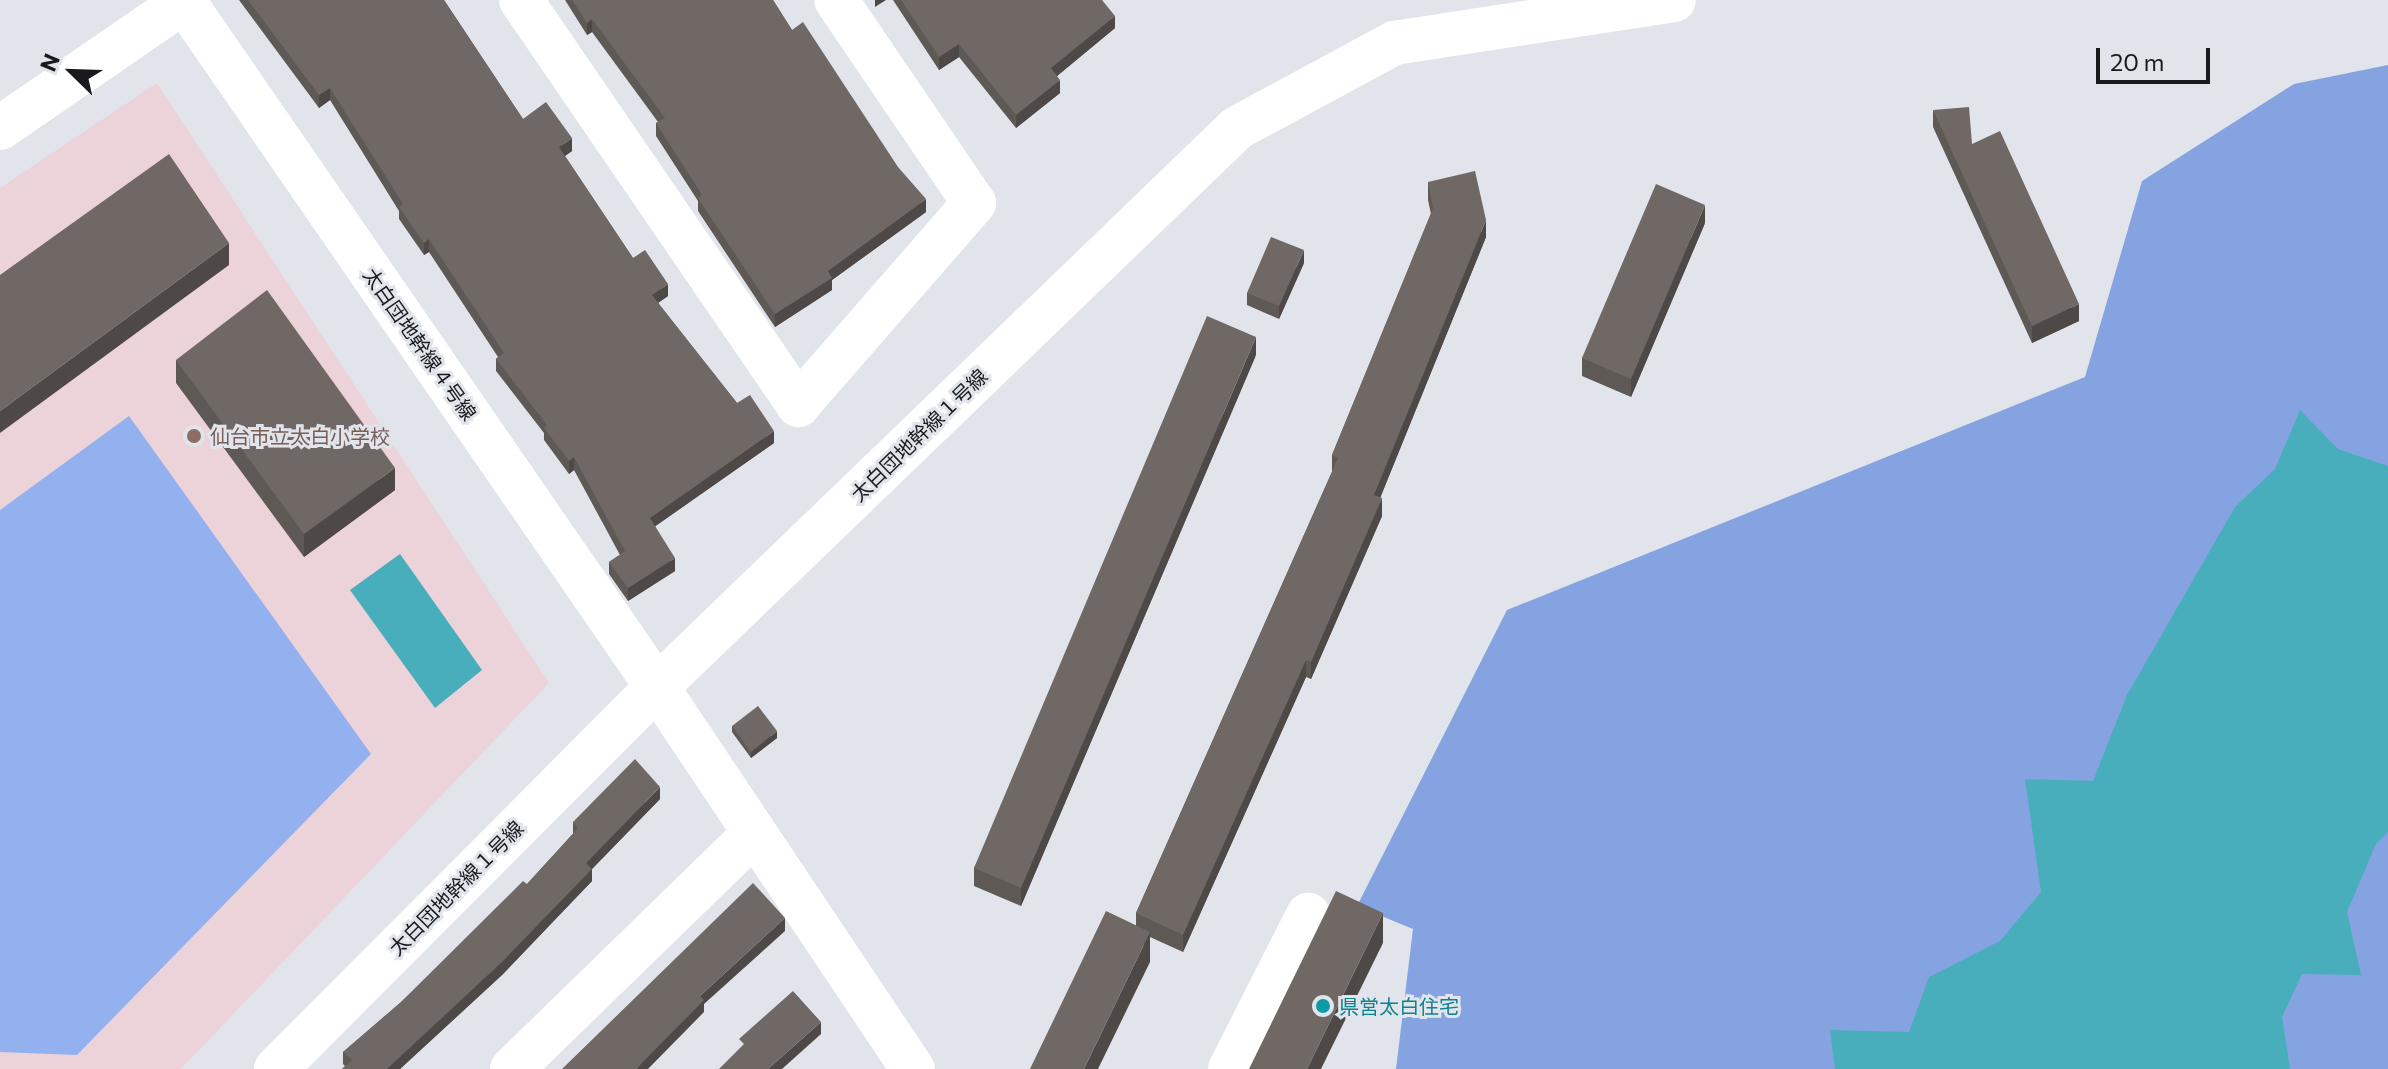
<!DOCTYPE html>
<html>
<head>
<meta charset="utf-8">
<style>
	body { margin:0 }
	#map { position:relative; width:2388px; height:1069px; overflow:hidden; background:#e1e4eb; font-family:Commissioner,"Noto Sans JP",sans-serif }
	div>[style] { position:absolute }
	.education>* { inset:0; background:#ecd3da }
	.green>* { inset:0; background:#92b1ee }
	.forest>* { inset:0; background:#85a3e0 }
	.water>* { inset:0; background:#49aebc }
	.minor>* { height:44px; margin:-22px; padding:0 22px; transform-origin:22px; border-radius:22px; background:#fff }
	.wall>* { inset:0; background:#5f5956 }
	.shaded-wall>* { inset:0; background:#4e4946 }
	.building>* { inset:0; background:#6f6864 }
	.dots>* { width:22px; height:22px; translate:-50% -50%; box-sizing:border-box; border:4px solid #e1e4eb; border-radius:50% }
	span { translate:-50% -50%; white-space:nowrap; text-align:center; line-height:1.15; -webkit-text-stroke:6px #e1e4eb; paint-order:stroke }
	.street-label { font-size:20px; color:#191a1c }
	.education-label { font-size:20px; color:#785e54 }
	.left { translate:0 -50%; text-align:left }
	.culture-label { font-size:20px; color:#0d838f }
	.north { position:absolute; left:32px; top:32px; width:80px; height:80px; -webkit-text-stroke:6px #e1e4eb; paint-order:stroke; rotate:293deg; font-size:22px; font-weight:700; line-height:32px; text-align:center; color:#191a1c }
	.north::after { content:''; display:block; margin:auto; width:28px; height:36px; background:#191a1c; clip-path:polygon(50% 0,100% 100%,50% 72%,0 100%) }
	.scale { position:absolute; left:2096px; top:48px; width:114px; height:36px; box-sizing:border-box; border:4px solid #191a1c; border-top:0; padding-left:10px; font-size:24px; line-height:28px; white-space:nowrap; color:#191a1c; -webkit-text-stroke:6px #e1e4eb; paint-order:stroke }
</style>
</head>
<body>
<div id="map">
	<div class="education">
		<div style="clip-path:polygon(157px 83px,549px 683px,181px 1069px,0 1069px,0 188px)"></div>
	</div>
	<div class="green">
		<div style="clip-path:polygon(129px 416px,371px 754px,77px 1055px,0 1052px,0 510px)"></div>
	</div>
	<div class="forest">
		<div style="clip-path:polygon(2388px 65px,2388px 1069px,1396px 1069px,1413px 929px,1357px 906px,1507px 610px,2085px 377px,2142px 181px,2294px 84px)"></div>
	</div>
	<div class="water">
		<div style="clip-path:polygon(2300px 410px,2338px 449px,2388px 466px,2388px 832px,2376px 844px,2347px 912px,2361px 975px,2302px 974px,2282px 1017px,2290px 1069px,1835px 1069px,1830px 1030px,1909px 1032px,1929px 977px,2000px 941px,2041px 892px,2025px 779px,2093px 781px,2127px 695px,2235px 507px,2275px 469px)"></div>
		<div style="clip-path:polygon(400px 554px,482px 670px,435px 708px,350px 590px)"></div>
	</div>
	<div class="minor">
		<div style="left:183px;top:0;width:835px;rotate:55.4deg"></div>
		<div style="left:657px;top:687px;width:460px;rotate:56.2deg"></div>
		<div style="left:521px;top:0;width:491px;rotate:55.6deg"></div>
		<div style="left:798px;top:405px;width:268px;rotate:-48.9deg"></div>
		<div style="left:974px;top:203px;width:245px;rotate:-124.2deg"></div>
		<div style="left:0;top:128px;width:226px;rotate:-34.5deg"></div>
		<div style="left:276px;top:1069px;width:540px;rotate:-45.08deg"></div>
		<div style="left:657px;top:687px;width:806px;rotate:-43.94deg"></div>
		<div style="left:1237px;top:128px;width:179px;rotate:-28.4deg"></div>
		<div style="left:1394px;top:43px;width:283px;rotate:-8.7deg"></div>
		<div style="left:512px;top:1069px;width:337px;rotate:-44.2deg"></div>
		<div style="left:1230px;top:1069px;width:173px;rotate:-63.1deg"></div>
	</div>
	<div class="wall">
		<div style="clip-path:polygon(239px 0,444px 0,523px 119px,572px 151px,565px 156px,633px 258px,668px 296px,658px 303px,737px 403px,774px 443px,655px 526px,675px 571px,628px 601px,609px 574px,609px 562px,620px 555px,574px 470px,569px 474px,544px 440px,544px 433px,496px 371px,496px 359px,498px 357px,429px 252px,424px 255px,399px 219px,399px 211px,330px 100px,319px 108px)"></div>
		<div style="clip-path:polygon(565px 0,773px 0,792px 30px,926px 212px,832px 280px,832px 290px,775px 327px,698px 211px,698px 201px,656px 136px,656px 123px,658px 122px,592px 32px,587px 35px)"></div>
		<div style="clip-path:polygon(893px 0,1102px 0,1115px 28px,1057px 76px,1060px 93px,1016px 128px,959px 57px,939px 70px)"></div>
		<div style="clip-path:polygon(1933px 110px,1972px 144px,2079px 321px,2032px 343px,1933px 127px)"></div>
		<div style="clip-path:polygon(1428px 182px,1486px 237px,1380px 498px,1382px 516px,1311px 679px,1306px 677px,1183px 952px,1150px 937px,1150px 962px,1136px 926px,1136px 913px,1332px 472px,1332px 455px,1431px 214px,1428px 200px)"></div>
		<div style="clip-path:polygon(1705px 223px,1631px 397px,1582px 376px,1582px 358px)"></div>
		<div style="clip-path:polygon(1304px 263px,1279px 319px,1247px 305px,1247px 293px)"></div>
		<div style="clip-path:polygon(1256px 355px,1021px 906px,974px 886px,974px 868px)"></div>
		<div style="clip-path:polygon(176px 360px,395px 490px,304px 557px,176px 383px)"></div>
		<div style="clip-path:polygon(732px 726px,777px 738px,751px 758px,732px 732px)"></div>
		<div style="clip-path:polygon(660px 799px,592px 869px,592px 881px,502px 975px,400px 1069px,342px 1069px,345px 1066px,343px 1064px,343px 1052px,400px 1003px,527px 884px,573px 834px,573px 822px)"></div>
	</div>
	<div class="shaded-wall">
		<div style="clip-path:polygon(875px 0,886px 0,875px 7px)"></div>
		<div style="clip-path:polygon(1115px 16px,1115px 28px,1051px 81px,1051px 68px)"></div>
		<div style="clip-path:polygon(592px 19px,592px 32px,587px 35px,587px 23px)"></div>
		<div style="clip-path:polygon(959px 44px,959px 57px,939px 70px,939px 57px)"></div>
		<div style="clip-path:polygon(1060px 80px,1060px 93px,1016px 128px,1016px 115px)"></div>
		<div style="clip-path:polygon(330px 88px,330px 100px,319px 108px,319px 95px)"></div>
		<div style="clip-path:polygon(572px 138px,572px 151px,559px 160px,559px 147px)"></div>
		<div style="clip-path:polygon(926px 199px,926px 212px,832px 280px,832px 290px,775px 327px,775px 314px,828px 271px)"></div>
		<div style="clip-path:polygon(1705px 205px,1705px 223px,1631px 397px,1631px 379px)"></div>
		<div style="clip-path:polygon(1486px 220px,1486px 237px,1374px 513px,1374px 495px)"></div>
		<div style="clip-path:polygon(429px 239px,429px 252px,424px 255px,424px 243px)"></div>
		<div style="clip-path:polygon(229px 243px,229px 265px,0 433px,0 411px)"></div>
		<div style="clip-path:polygon(1304px 250px,1304px 263px,1279px 319px,1279px 306px)"></div>
		<div style="clip-path:polygon(668px 284px,668px 296px,652px 307px,652px 295px)"></div>
		<div style="clip-path:polygon(2079px 304px,2079px 321px,2032px 343px,2032px 326px)"></div>
		<div style="clip-path:polygon(1256px 337px,1256px 355px,1021px 906px,1021px 888px)"></div>
		<div style="clip-path:polygon(774px 431px,774px 443px,650px 530px,650px 518px)"></div>
		<div style="clip-path:polygon(574px 457px,574px 470px,569px 474px,569px 461px)"></div>
		<div style="clip-path:polygon(395px 468px,395px 490px,304px 557px,304px 534px)"></div>
		<div style="clip-path:polygon(1382px 498px,1382px 516px,1311px 679px,1311px 662px)"></div>
		<div style="clip-path:polygon(675px 558px,675px 571px,628px 601px,628px 588px)"></div>
		<div style="clip-path:polygon(1306px 660px,1306px 677px,1183px 952px,1183px 935px)"></div>
		<div style="clip-path:polygon(777px 731px,777px 738px,751px 758px,751px 752px)"></div>
		<div style="clip-path:polygon(660px 787px,660px 799px,592px 869px,592px 881px,502px 975px,400px 1069px,387px 1069px)"></div>
		<div style="clip-path:polygon(1383px 913px,1383px 943px,1321px 1069px,1307px 1069px)"></div>
		<div style="clip-path:polygon(785px 918px,785px 931px,704px 1004px,704px 1012px,648px 1069px,636px 1069px,700px 996px)"></div>
		<div style="clip-path:polygon(1150px 932px,1150px 962px,1098px 1069px,1084px 1069px)"></div>
		<div style="clip-path:polygon(821px 1022px,821px 1034px,782px 1069px,768px 1069px)"></div>
	</div>
	<div class="building">
		<div style="clip-path:polygon(248px 0,444px 0,523px 119px,546px 102px,572px 138px,559px 147px,633px 258px,645px 250px,668px 284px,652px 295px,737px 403px,750px 395px,774px 431px,650px 518px,675px 558px,628px 588px,609px 562px,625px 551px,574px 457px,569px 461px,544px 428px,547px 425px,496px 359px,504px 353px,429px 239px,424px 243px,399px 207px,403px 204px,330px 88px,319px 95px)"></div>
		<div style="clip-path:polygon(572px 0,773px 0,792px 30px,803px 22px,898px 167px,926px 199px,828px 271px,832px 278px,775px 314px,698px 198px,702px 195px,656px 123px,665px 118px,592px 19px,587px 23px)"></div>
		<div style="clip-path:polygon(901px 0,1102px 0,1115px 16px,1051px 68px,1060px 80px,1016px 115px,959px 44px,939px 57px)"></div>
		<div style="clip-path:polygon(1969px 107px,1972px 144px,2000px 131px,2079px 304px,2032px 326px,1933px 110px)"></div>
		<div style="clip-path:polygon(169px 154px,229px 243px,0 411px,0 275px)"></div>
		<div style="clip-path:polygon(1475px 171px,1486px 220px,1374px 495px,1382px 498px,1311px 662px,1306px 660px,1183px 935px,1136px 913px,1338px 458px,1332px 455px,1433px 208px,1428px 182px)"></div>
		<div style="clip-path:polygon(1656px 184px,1705px 205px,1631px 379px,1582px 358px)"></div>
		<div style="clip-path:polygon(1271px 237px,1304px 250px,1279px 306px,1247px 293px)"></div>
		<div style="clip-path:polygon(267px 290px,395px 468px,304px 534px,176px 360px)"></div>
		<div style="clip-path:polygon(1207px 316px,1256px 337px,1021px 888px,974px 868px)"></div>
		<div style="clip-path:polygon(758px 706px,777px 731px,751px 752px,732px 726px)"></div>
		<div style="clip-path:polygon(635px 759px,660px 787px,586px 863px,592px 869px,502px 962px,387px 1069px,342px 1069px,352px 1060px,343px 1052px,400px 1003px,523px 881px,527px 884px,578px 828px,573px 822px)"></div>
		<div style="clip-path:polygon(753px 883px,785px 918px,700px 996px,704px 1000px,636px 1069px,562px 1069px)"></div>
		<div style="clip-path:polygon(1336px 891px,1383px 913px,1307px 1069px,1249px 1069px)"></div>
		<div style="clip-path:polygon(1106px 911px,1150px 932px,1084px 1069px,1030px 1069px)"></div>
		<div style="clip-path:polygon(793px 991px,821px 1022px,768px 1069px,719px 1069px,744px 1044px,739px 1039px)"></div>
	</div>
	<div class="dots">
		<div style="left:194px;top:436px;background:#8d6e63"></div>
		<div style="left:1323px;top:1006px;background:#0f9aa8"></div>
	</div>
	<div class="street-label">
		<span style="left:420px;top:344px;rotate:55deg">太白団地幹線４号線</span>
		<span style="left:919px;top:435px;rotate:-44deg">太白団地幹線１号線</span>
		<span style="left:456px;top:888px;rotate:-45deg">太白団地幹線１号線</span>
	</div>
	<div class="education-label">
		<span class="left" style="left:210px;top:436px">仙台市立太白小学校</span>
	</div>
	<div class="culture-label">
		<span class="left" style="left:1339px;top:1006px">県営太白住宅</span>
	</div>
	<div class="north">N</div>
	<div class="scale">20 m</div>
</div>
</body>
</html>
